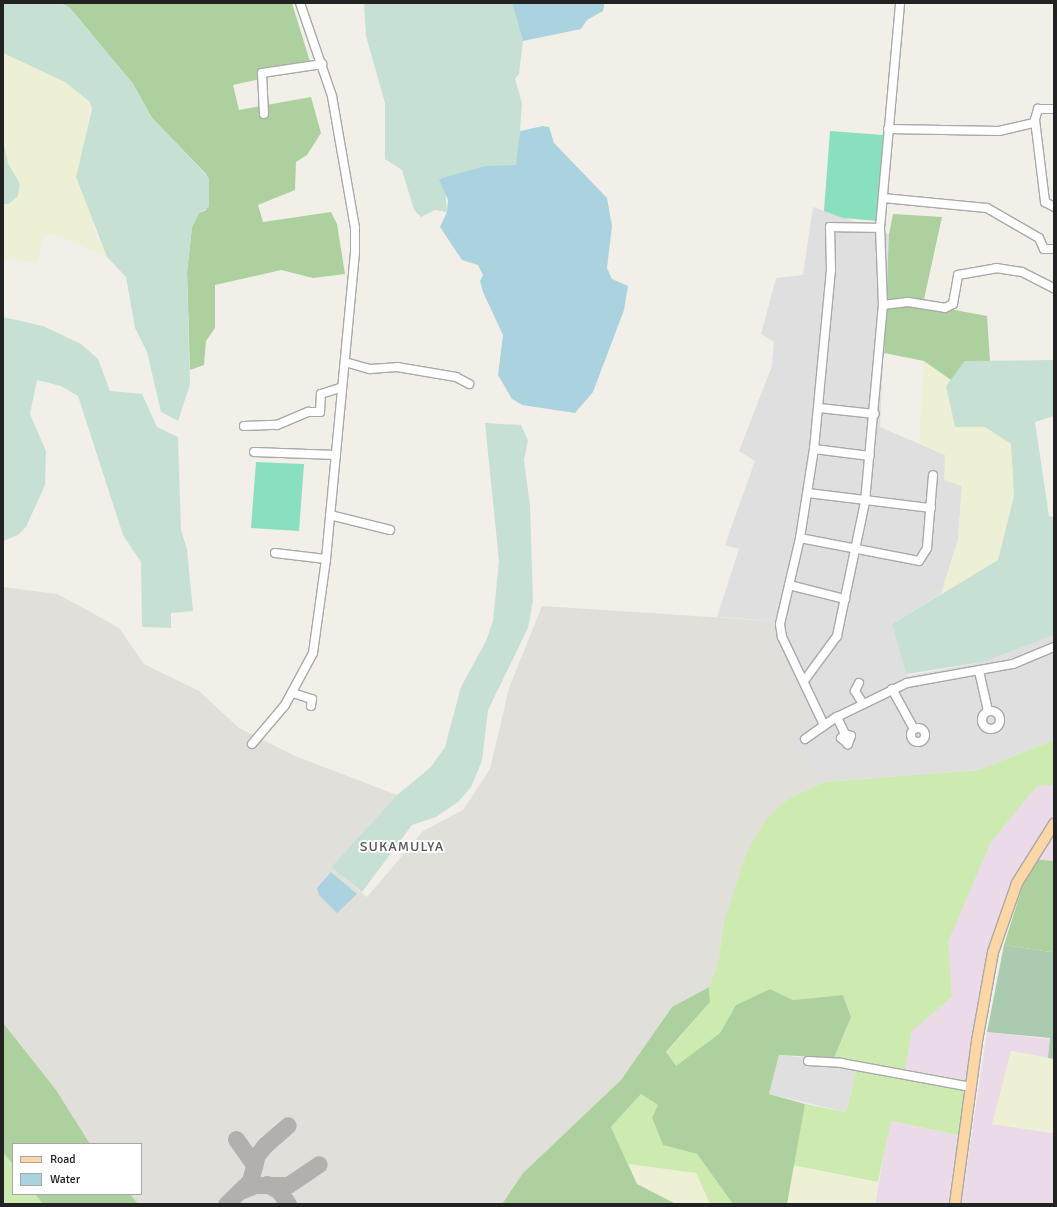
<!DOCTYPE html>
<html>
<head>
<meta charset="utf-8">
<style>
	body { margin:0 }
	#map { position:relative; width:1057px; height:1207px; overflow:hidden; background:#f2efe9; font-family:Signika,sans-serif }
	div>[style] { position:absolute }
	.residential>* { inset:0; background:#e0dfdf }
	.industrial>* { inset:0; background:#ebdbe8 }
	.airport>* { inset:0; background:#e1dfda }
	.farmland>* { inset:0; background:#eef0d5 }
	.grass>* { inset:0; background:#cdebb0 }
	.forest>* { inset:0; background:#add19e }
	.wetland>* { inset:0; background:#c6e0d4 }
	.cemetery>* { inset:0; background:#aacbaf }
	.pitch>* { inset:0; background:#88e0be }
	.water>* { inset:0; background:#aad3df }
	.taxiway>* { height:17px; margin:-8.5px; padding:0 8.5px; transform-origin:8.5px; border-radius:8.5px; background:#b1b0ac }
	.roads { filter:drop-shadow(1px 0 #a9a9a9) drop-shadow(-1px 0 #a9a9a9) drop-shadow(0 1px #a9a9a9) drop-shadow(0 -1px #a9a9a9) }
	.minor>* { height:8px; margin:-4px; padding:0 4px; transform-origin:4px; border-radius:4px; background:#fff }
	.minor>.ring { margin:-4px; padding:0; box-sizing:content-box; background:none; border:8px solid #fff; border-radius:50% }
	.major>* { height:10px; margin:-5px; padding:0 5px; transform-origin:5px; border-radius:5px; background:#fcd6a4 }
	span { translate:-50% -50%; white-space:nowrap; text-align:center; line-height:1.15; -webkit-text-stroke:4px #fff; paint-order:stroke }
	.quarter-label { font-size:14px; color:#555; letter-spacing:1px }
	.frame { position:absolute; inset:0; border:4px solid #222; pointer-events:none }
	.legend { position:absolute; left:12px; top:1143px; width:130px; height:52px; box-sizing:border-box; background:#fff; border:1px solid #a7a7a7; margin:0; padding:5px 7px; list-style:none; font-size:12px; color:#222 }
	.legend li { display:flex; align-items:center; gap:8px; height:20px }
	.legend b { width:20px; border:1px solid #a7a7a7 }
</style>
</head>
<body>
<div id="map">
	<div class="residential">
		<div style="clip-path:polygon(813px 207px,889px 234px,880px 427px,945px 455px,962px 486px,958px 540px,941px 594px,892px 624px,907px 676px,983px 662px,1054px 635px,1054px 740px,978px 770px,824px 782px,791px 740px,773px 621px,717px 617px,739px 549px,725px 545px,755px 461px,739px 451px,772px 366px,774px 342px,761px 334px,776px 278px,803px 275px)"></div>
		<div style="clip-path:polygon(779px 1055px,858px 1063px,846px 1112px,769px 1094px)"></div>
	</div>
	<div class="industrial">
		<div style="clip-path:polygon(1037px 785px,1054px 785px,1054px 861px,1031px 859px,993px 943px,968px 1080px,905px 1072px,912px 1030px,952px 997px,947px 943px,991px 842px)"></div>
		<div style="clip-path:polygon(987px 1032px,1050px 1039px,1048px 1058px,1011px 1051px,993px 1124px,1054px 1133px,1054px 1204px,961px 1204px)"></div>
		<div style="clip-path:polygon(890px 1121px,962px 1136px,949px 1204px,875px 1204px)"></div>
	</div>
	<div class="airport">
		<div style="clip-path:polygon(evenodd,3px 587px,57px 594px,89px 611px,119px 628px,144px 664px,199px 691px,239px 728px,295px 756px,397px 795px,331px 867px,367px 897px,423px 831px,463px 810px,490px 769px,509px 688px,542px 606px,773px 621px,777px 639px,817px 723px,791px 740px,824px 782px,791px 797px,724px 922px,718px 962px,709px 987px,672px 1007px,621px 1080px,523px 1173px,502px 1204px,3px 1204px,3px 587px,13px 1144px,141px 1144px,141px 1194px,13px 1194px,13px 1144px)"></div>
	</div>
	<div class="farmland">
		<div style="clip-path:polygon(3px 53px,65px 82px,90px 102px,87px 132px,94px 231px,107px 257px,59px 236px,45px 234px,37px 262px,3px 259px,3px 204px,9px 204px,20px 184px,8px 163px,3px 140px)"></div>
		<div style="clip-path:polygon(924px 361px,951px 380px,946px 386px,955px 427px,985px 427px,1011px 444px,1014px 496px,998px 560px,941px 594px,958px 540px,962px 486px,944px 480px,945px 455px,919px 444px)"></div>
		<div style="clip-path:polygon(1011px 1051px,1054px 1059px,1054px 1133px,992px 1124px)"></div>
		<div style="clip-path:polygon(628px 1164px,696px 1173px,710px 1204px,676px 1204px,637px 1184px)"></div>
		<div style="clip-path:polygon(792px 1165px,878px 1182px,875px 1204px,787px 1204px)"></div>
	</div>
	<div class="grass">
		<div style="clip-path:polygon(1054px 740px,1054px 785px,1037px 786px,991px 842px,948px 942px,952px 997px,912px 1031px,905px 1072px,968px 1080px,962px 1136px,891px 1121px,878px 1182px,792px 1165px,805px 1104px,846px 1112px,858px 1063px,834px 1058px,851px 1017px,843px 995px,793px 1000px,770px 989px,736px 1005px,720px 1033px,676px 1067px,666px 1053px,710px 1002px,709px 987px,718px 962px,724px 922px,747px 852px,767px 818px,791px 797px,824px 782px,978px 770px)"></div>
		<div style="clip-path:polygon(641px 1094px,659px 1105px,652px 1118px,663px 1145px,697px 1154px,733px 1204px,710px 1204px,696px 1173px,628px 1164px,611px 1127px)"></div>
		<div style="clip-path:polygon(3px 1152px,13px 1165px,13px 1194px,35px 1194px,43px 1204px,3px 1204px)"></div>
	</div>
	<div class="forest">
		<div style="clip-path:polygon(61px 3px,292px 3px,312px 68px,233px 85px,239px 110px,311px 97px,321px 133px,307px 155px,296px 162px,295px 190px,258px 205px,263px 222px,331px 212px,337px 224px,345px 274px,313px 278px,281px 270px,215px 285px,215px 328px,206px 341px,204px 365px,190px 370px,187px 272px,192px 227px,199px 213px,206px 210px,207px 175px,152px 118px,133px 84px,70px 8px)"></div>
		<div style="clip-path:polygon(893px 214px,942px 217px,923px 304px,987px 316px,990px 361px,965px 361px,951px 380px,924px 361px,884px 353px,889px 234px)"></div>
		<div style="clip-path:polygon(1031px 859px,1054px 861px,1054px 949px,1051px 952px,1004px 945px)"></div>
		<div style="clip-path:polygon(709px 987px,710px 1002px,666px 1052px,676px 1066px,720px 1033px,736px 1005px,770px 989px,793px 1000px,843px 995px,851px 1017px,834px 1058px,779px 1055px,769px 1094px,805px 1104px,787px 1204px,733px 1204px,697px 1154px,663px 1145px,652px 1118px,658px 1105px,641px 1094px,611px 1127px,637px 1184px,676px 1204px,502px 1204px,523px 1173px,621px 1080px,672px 1007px)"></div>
		<div style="clip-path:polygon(3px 1023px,56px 1090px,90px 1144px,13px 1144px,13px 1165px,3px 1152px)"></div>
		<div style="clip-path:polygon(35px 1194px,130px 1194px,138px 1204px,43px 1204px)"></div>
	</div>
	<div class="wetland">
		<div style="clip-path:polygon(3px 3px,61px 3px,70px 8px,133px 84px,152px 118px,209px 178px,209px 207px,199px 213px,192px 227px,187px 272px,190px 384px,178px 421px,161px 412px,147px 352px,135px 328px,126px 277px,107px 257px,76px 177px,92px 109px,90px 102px,65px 82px,3px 53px)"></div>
		<div style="clip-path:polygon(364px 3px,512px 3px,523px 41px,519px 74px,515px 79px,522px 103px,518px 159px,516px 165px,440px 179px,445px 189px,447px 212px,435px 210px,421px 217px,414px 210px,402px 170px,385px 159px,385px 103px,366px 36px)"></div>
		<div style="clip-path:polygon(3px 140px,8px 163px,20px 184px,18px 196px,9px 204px,3px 204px)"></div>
		<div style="clip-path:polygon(3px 317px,43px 326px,81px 344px,98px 359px,110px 391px,142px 394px,157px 427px,178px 437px,181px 530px,187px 549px,193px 611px,171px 613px,171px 628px,142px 627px,141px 562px,123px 535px,78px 396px,61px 386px,37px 380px,30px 414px,46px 451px,45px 485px,26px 527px,18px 535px,3px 541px)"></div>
		<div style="clip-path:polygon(1054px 360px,1054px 416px,1035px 422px,1049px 516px,1054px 517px,1054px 635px,983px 662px,906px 674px,892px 624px,998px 560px,1014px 496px,1011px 444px,985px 427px,955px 427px,946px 386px,965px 361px)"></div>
		<div style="clip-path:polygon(485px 423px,521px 425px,528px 440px,524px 460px,530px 506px,533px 600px,528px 628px,488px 710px,482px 761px,471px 787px,458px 802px,436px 817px,412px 825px,362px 892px,331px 867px,397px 795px,431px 767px,445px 747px,461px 687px,486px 641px,493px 621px,499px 561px)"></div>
	</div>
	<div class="cemetery">
		<div style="clip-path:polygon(1004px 945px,1051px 952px,1054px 949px,1054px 1059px,1048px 1058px,1050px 1038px,987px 1032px)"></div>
	</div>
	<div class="pitch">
		<div style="clip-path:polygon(830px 131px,883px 135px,878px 221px,843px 218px,824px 211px)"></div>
		<div style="clip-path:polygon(256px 462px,304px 464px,299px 531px,251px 528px)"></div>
	</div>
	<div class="water">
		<div style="clip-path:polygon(512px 3px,604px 3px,604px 6px,603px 11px,587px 20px,581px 29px,523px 41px)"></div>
		<div style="clip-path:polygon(543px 126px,549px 127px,554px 143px,607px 198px,612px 226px,607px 268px,612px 279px,628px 286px,624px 310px,593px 392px,575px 413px,522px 405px,512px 399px,498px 375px,503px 335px,483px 292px,480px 281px,483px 275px,478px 265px,462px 260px,440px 227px,447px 212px,448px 200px,439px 179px,485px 166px,516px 165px,520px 131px)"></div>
		<div style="clip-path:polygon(331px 872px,357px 894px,337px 913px,319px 895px,317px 888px)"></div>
	</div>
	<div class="taxiway">
		<div style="left:236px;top:1139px;width:32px;rotate:55deg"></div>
		<div style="left:267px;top:1184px;width:14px;rotate:30deg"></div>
		<div style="left:279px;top:1191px;width:16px;rotate:55deg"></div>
		<div style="left:243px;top:1190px;width:13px;rotate:-23deg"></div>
		<div style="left:255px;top:1185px;width:33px"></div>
		<div style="left:288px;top:1185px;width:37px;rotate:-34deg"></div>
		<div style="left:226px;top:1204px;width:33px;rotate:-44deg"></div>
		<div style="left:250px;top:1181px;width:27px;rotate:-75deg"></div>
		<div style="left:257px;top:1155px;width:13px;rotate:-51deg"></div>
		<div style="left:265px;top:1145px;width:30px;rotate:-41deg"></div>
	</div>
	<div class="roads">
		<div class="minor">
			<div style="left:264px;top:114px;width:41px;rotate:-92.8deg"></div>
			<div style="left:262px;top:73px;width:61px;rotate:-8.5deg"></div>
			<div style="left:1035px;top:120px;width:83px;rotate:83deg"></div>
			<div style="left:1045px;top:202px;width:10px;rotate:29deg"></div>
			<div style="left:888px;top:129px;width:111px;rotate:1deg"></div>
			<div style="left:999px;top:131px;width:36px;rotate:-13deg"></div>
			<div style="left:1034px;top:123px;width:15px;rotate:-74deg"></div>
			<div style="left:1038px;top:109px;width:16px"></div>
			<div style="left:883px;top:198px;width:104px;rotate:5.5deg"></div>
			<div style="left:987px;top:208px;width:60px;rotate:30deg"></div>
			<div style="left:1039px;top:238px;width:12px;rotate:66deg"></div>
			<div style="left:1044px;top:249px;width:10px"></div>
			<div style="left:883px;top:305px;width:25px;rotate:-7deg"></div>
			<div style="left:908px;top:302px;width:37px;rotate:9deg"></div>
			<div style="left:945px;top:308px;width:9px;rotate:-27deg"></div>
			<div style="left:953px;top:304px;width:29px;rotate:-80deg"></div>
			<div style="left:958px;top:275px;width:39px;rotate:-10deg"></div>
			<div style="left:996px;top:268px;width:26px;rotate:9deg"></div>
			<div style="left:1022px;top:272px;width:36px;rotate:27deg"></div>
			<div style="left:345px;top:362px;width:26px;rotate:16deg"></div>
			<div style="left:370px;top:369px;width:27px;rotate:-4deg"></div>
			<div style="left:397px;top:367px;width:60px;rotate:9.6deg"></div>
			<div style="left:456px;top:377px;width:15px;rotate:28deg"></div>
			<div style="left:819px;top:408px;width:56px;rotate:6.1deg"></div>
			<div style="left:244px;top:426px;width:33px;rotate:-2deg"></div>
			<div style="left:277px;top:425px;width:34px;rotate:-23deg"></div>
			<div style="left:308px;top:412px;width:12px"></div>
			<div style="left:320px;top:412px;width:18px;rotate:-87deg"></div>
			<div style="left:321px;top:394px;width:22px;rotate:-18deg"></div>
			<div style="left:814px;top:449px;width:56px;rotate:7.1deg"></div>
			<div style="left:254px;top:452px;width:82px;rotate:2.1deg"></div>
			<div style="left:808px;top:493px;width:124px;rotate:7deg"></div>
			<div style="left:330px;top:515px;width:62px;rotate:14deg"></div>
			<div style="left:800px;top:538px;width:121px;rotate:10.9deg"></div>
			<div style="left:919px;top:561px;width:15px;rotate:-58deg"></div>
			<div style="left:927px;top:548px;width:73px;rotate:-85.3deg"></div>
			<div style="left:275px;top:553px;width:51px;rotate:6.7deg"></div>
			<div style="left:789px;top:585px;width:58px;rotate:14deg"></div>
			<div style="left:979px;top:671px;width:41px;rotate:77.3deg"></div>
			<div style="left:804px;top:681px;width:56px;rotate:-53.7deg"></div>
			<div style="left:837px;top:636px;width:137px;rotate:-78.2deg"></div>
			<div style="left:865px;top:502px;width:198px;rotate:-84.8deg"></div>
			<div style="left:883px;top:305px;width:77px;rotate:-92.2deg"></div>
			<div style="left:880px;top:228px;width:226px;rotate:-84.9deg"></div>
			<div style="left:859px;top:683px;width:9px;rotate:117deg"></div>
			<div style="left:855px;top:691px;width:15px;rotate:58deg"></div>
			<div style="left:892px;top:689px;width:46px;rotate:61.2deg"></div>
			<div style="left:293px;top:693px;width:20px;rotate:18deg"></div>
			<div style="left:312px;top:699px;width:7px;rotate:98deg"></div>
			<div class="ring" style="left:982px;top:711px;width:10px;height:10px"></div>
			<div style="left:837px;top:717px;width:19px;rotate:65deg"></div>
			<div style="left:824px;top:725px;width:98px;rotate:-115.5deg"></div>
			<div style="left:782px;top:637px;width:13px;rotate:-99deg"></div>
			<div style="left:780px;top:624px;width:88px;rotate:-76.9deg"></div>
			<div style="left:800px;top:538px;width:90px;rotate:-81.1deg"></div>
			<div style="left:814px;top:449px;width:180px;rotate:-84.6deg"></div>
			<div style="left:831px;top:270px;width:43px;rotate:-91.3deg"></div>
			<div style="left:830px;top:227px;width:50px;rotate:1.1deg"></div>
			<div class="ring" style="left:911px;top:728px;width:6px;height:6px"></div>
			<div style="left:845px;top:734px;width:6px;rotate:18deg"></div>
			<div style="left:851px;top:736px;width:9px;rotate:111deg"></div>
			<div style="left:848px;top:744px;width:9px;rotate:-139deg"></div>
			<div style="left:841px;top:738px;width:6px;rotate:-45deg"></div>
			<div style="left:805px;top:739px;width:39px;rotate:-35deg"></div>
			<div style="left:837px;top:717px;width:78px;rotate:-25.9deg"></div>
			<div style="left:907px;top:683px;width:108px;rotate:-10.2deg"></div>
			<div style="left:1013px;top:664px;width:44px;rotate:-22.5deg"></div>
			<div style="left:252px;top:744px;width:51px;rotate:-49.8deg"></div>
			<div style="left:285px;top:705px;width:59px;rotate:-61.7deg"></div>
			<div style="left:313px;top:653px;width:95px;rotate:-82.1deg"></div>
			<div style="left:326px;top:559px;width:307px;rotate:-84.6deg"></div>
			<div style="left:355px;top:253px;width:25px;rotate:-90deg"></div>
			<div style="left:355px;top:228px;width:134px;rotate:-99.9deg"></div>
			<div style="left:332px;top:96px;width:98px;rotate:-109deg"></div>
			<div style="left:808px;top:1061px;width:33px;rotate:3deg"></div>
			<div style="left:841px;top:1063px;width:132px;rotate:10.5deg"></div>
		</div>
		<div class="major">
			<div style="left:955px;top:1204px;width:164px;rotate:-82.3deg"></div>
			<div style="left:977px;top:1041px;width:90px;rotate:-79.8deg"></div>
			<div style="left:993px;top:952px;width:73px;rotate:-70.8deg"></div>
			<div style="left:1017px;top:883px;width:70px;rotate:-57.9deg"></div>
		</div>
	</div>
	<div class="quarter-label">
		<span style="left:402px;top:847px">SUKAMULYA</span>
	</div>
	<div class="frame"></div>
	<ul class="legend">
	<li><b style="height:5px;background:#fcd6a4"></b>Road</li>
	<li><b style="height:11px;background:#aad3df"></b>Water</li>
	</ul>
</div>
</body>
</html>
